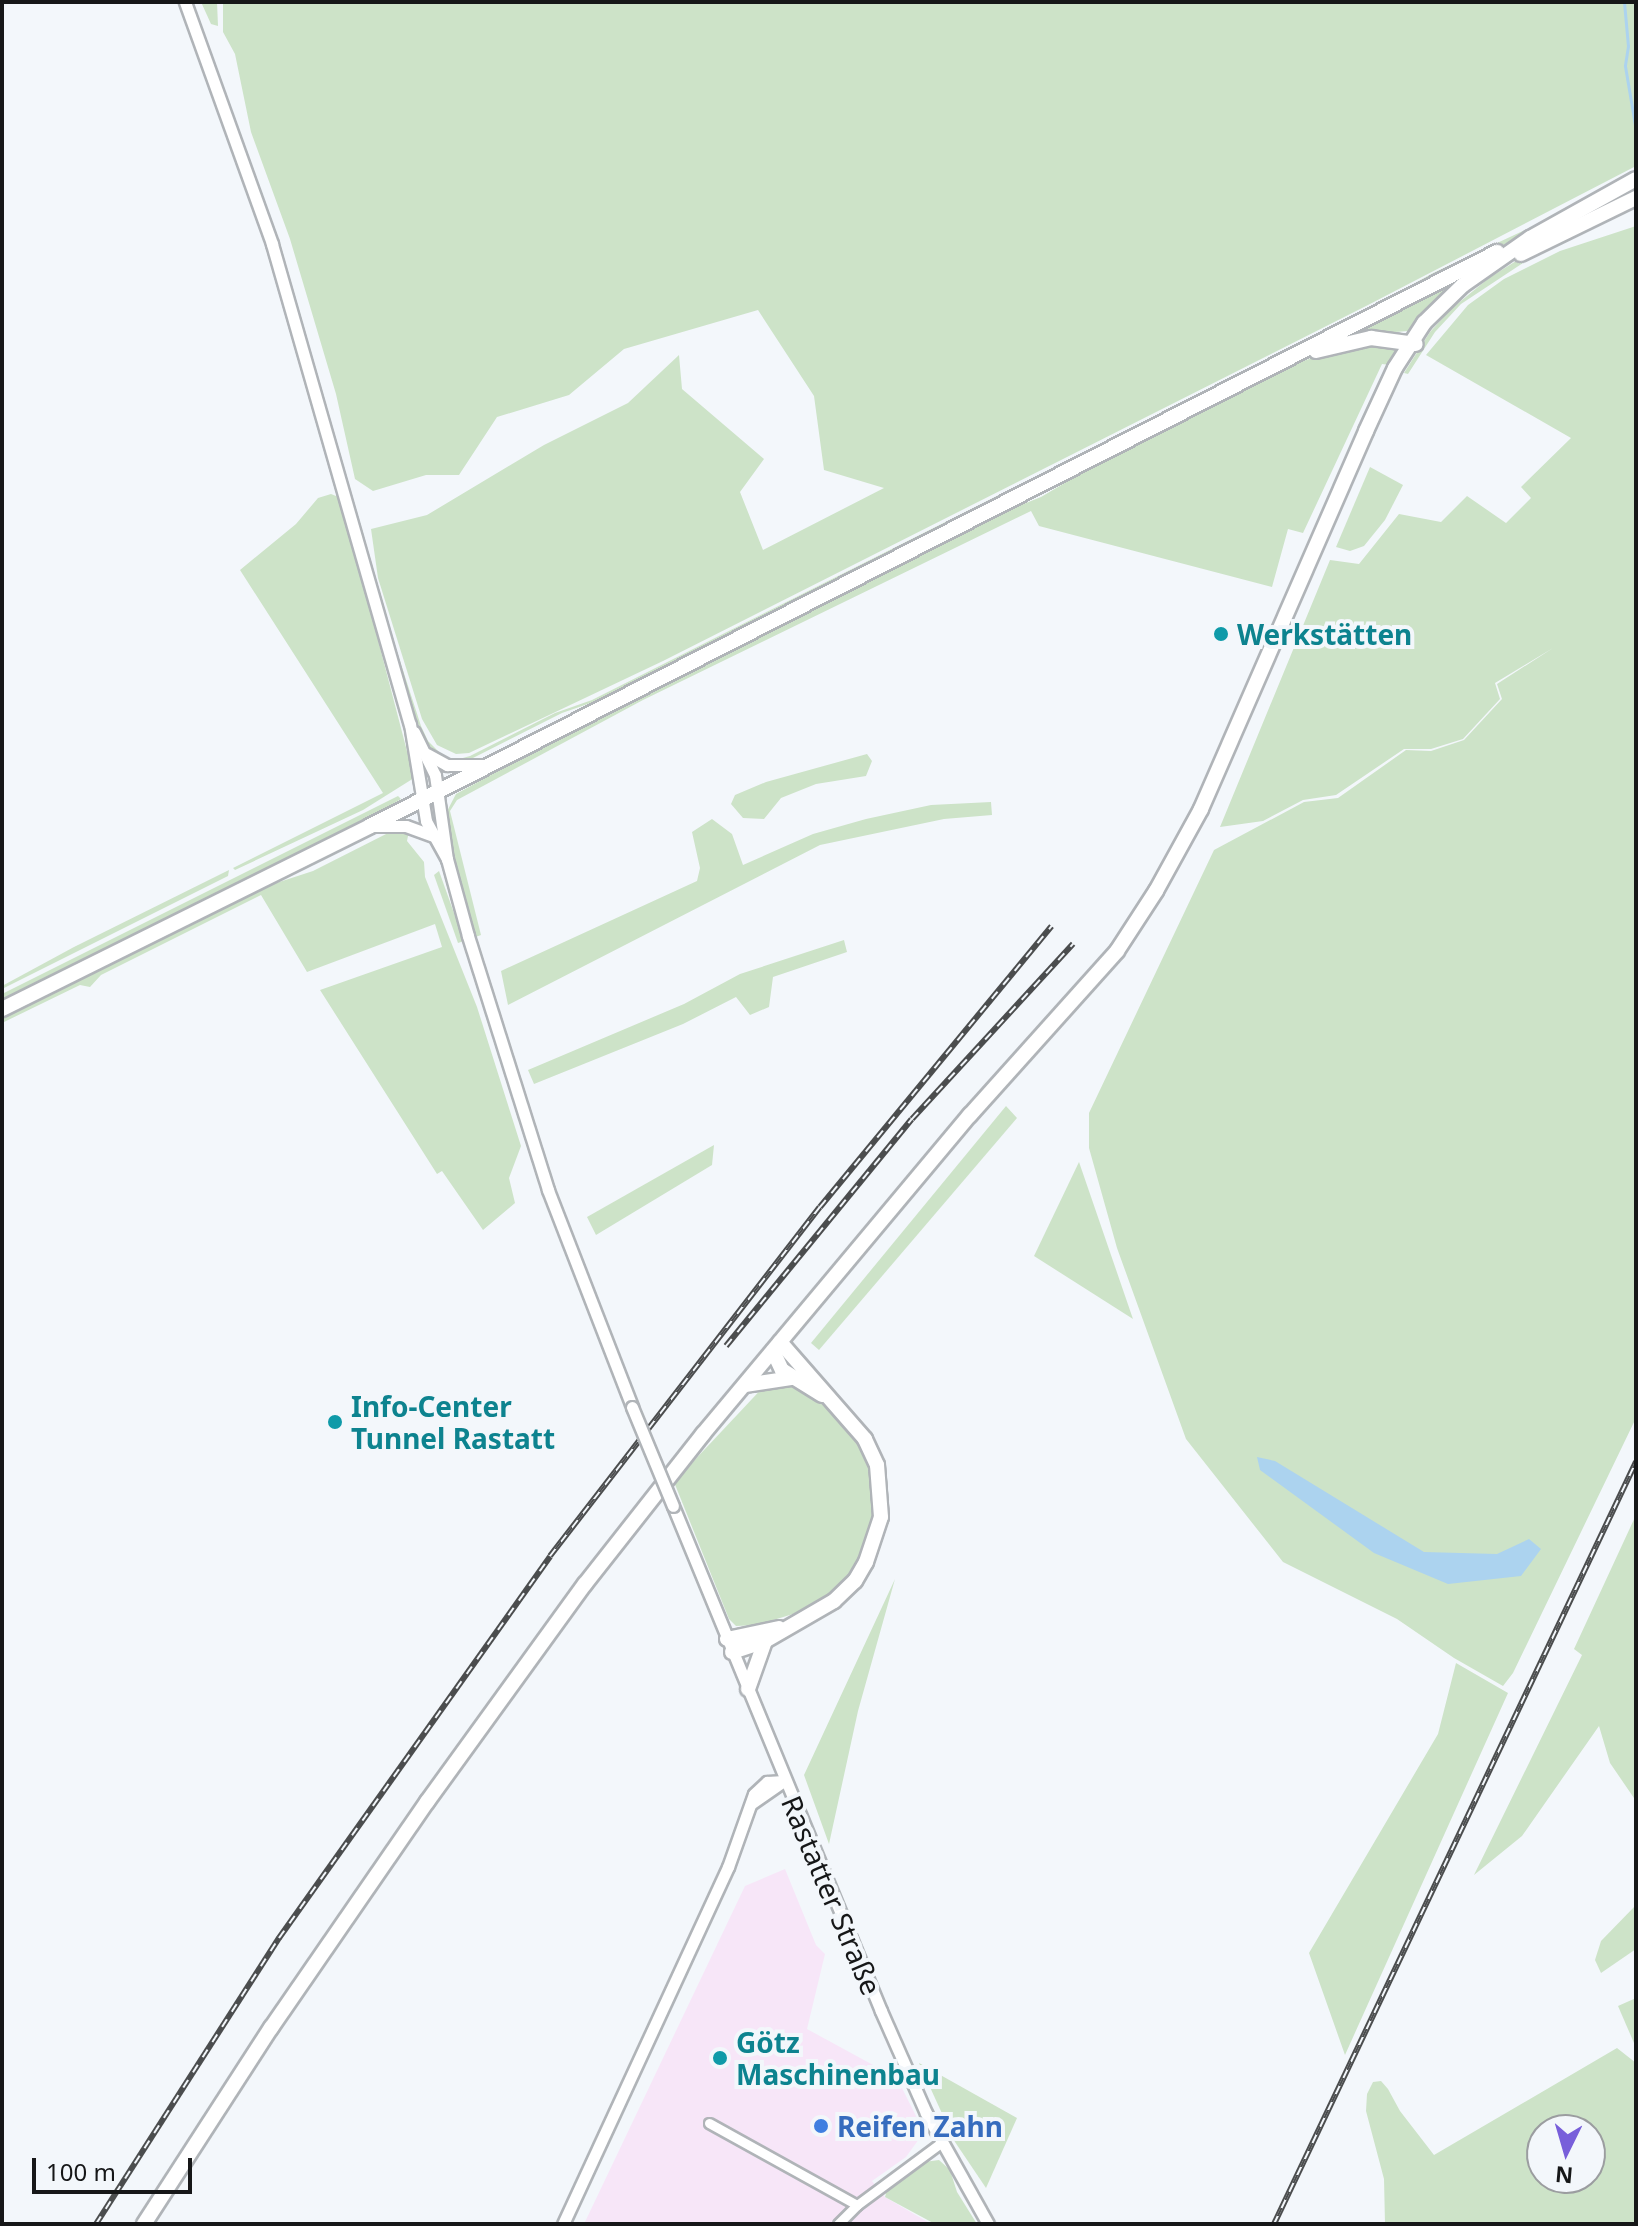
<!DOCTYPE html>
<html>
<head>
<meta charset="utf-8">
<style>
	body { margin:0 }
	#map { position:relative; width:1638px; height:2226px; overflow:hidden; background:#f3f7fb; font-family:"Noto Sans",sans-serif }
	div>[style] { position:absolute }
	.commercial>* { inset:0; background:#f7e6f8 }
	.green>* { inset:0; background:#cde3c8 }
	.water>* { inset:0; background:#acd3ef }
	.stream>* { height:3px; margin:-1.5px; padding:0 1.5px; transform-origin:1.5px; border-radius:1.5px; background:#acd3ef }
	.roads { filter:drop-shadow(2px 0 #b0b4b8) drop-shadow(-2px 0 #b0b4b8) drop-shadow(0 2px #b0b4b8) drop-shadow(0 -2px #b0b4b8) }
	.minor>* { height:9px; margin:-4.5px; padding:0 4.5px; transform-origin:4.5px; border-radius:4.5px; background:#fff }
	.tertiary>* { height:11px; margin:-5.5px; padding:0 5.5px; transform-origin:5.5px; border-radius:5.5px; background:#fff }
	.primary>* { height:14px; margin:-7px; padding:0 7px; transform-origin:7px; border-radius:7px; background:#fff }
	.rail>* { height:6px; margin-top:-3px; transform-origin:0; background:repeating-linear-gradient(90deg,#f3f7fb 0 9px,#4b4d4e 0 18px); box-sizing:border-box; border-block:2px solid #4b4d4e }
	.bridges { filter:drop-shadow(2px 0 #b0b4b8) drop-shadow(-2px 0 #b0b4b8) drop-shadow(0 2px #b0b4b8) drop-shadow(0 -2px #b0b4b8) }
	.tertiary-bridge>* { height:11px; margin:-5.5px; padding:0 5.5px; transform-origin:5.5px; border-radius:5.5px; background:#fff }
	.dots>* { width:22px; height:22px; translate:-50% -50%; box-sizing:border-box; border:4px solid #f3f7fb; border-radius:50% }
	span { translate:-50% -50%; white-space:nowrap; text-align:center; line-height:1.15; -webkit-text-stroke:8px #f3f7fb; paint-order:stroke }
	.culture-label { font-size:28px; color:#0d838f; font-weight:700 }
	.left { translate:0 -50%; text-align:left }
	.street-label { font-size:28px; color:#161718 }
	.shop-label { font-size:28px; color:#366cbe; font-weight:700 }
	.frame { position:absolute; inset:0; border:4px solid #161718; pointer-events:none }
	.north { position:absolute; left:1526px; top:2114px; width:80px; height:80px; box-sizing:border-box; background:#f3f7fb; border:2px solid #9b9da0; border-radius:50%; rotate:185deg; font-size:22px; font-weight:700; line-height:32px; text-align:center; color:#161718 }
	.north::after { content:''; display:block; margin:auto; width:28px; height:36px; background:#785fda; clip-path:polygon(50% 0,100% 100%,50% 72%,0 100%) }
	.scale { position:absolute; left:32px; top:2158px; width:160px; height:36px; box-sizing:border-box; border:4px solid #161718; border-top:0; padding-left:10px; font-size:24px; line-height:28px; white-space:nowrap; color:#161718; -webkit-text-stroke:6px #f3f7fb; paint-order:stroke }
</style>
</head>
<body>
<div id="map">
	<div class="commercial">
		<div style="clip-path:polygon(785px 1869px,816px 1945px,825px 1954px,807px 2029px,897px 2078px,924px 2132px,906px 2157px,872px 2181px,885px 2197px,931px 2224px,584px 2224px,745px 1886px)"></div>
	</div>
	<div class="green">
		<div style="clip-path:polygon(201px 2px,217px 2px,218px 26px,211px 24px)"></div>
		<div style="clip-path:polygon(223px 2px,1636px 2px,1636px 166px,1368px 305px,663px 661px,469px 753px,456px 754px,437px 745px,422px 719px,378px 578px,371px 529px,427px 515px,544px 445px,628px 403px,679px 355px,682px 389px,764px 459px,740px 492px,763px 550px,884px 488px,824px 470px,814px 396px,758px 310px,624px 349px,569px 395px,497px 417px,459px 475px,426px 475px,373px 491px,355px 479px,336px 394px,290px 239px,251px 132px,235px 54px,223px 32px)"></div>
		<div style="clip-path:polygon(1636px 226px,1636px 1418px,1513px 1673px,1503px 1686px,1454px 1658px,1397px 1619px,1283px 1562px,1186px 1439px,1117px 1248px,1089px 1148px,1089px 1113px,1214px 850px,1304px 802px,1338px 798px,1406px 750px,1431px 751px,1464px 740px,1502px 699px,1497px 684px,1553px 648px,1495px 683px,1500px 699px,1463px 739px,1431px 749px,1404px 749px,1336px 795px,1303px 800px,1263px 821px,1220px 827px,1330px 560px,1359px 564px,1399px 514px,1441px 522px,1467px 496px,1506px 523px,1531px 498px,1521px 487px,1571px 438px,1426px 355px,1468px 305px,1504px 279px,1560px 251px)"></div>
		<div style="clip-path:polygon(1527px 229px,1528px 232px,1499px 247px,1459px 263px,1264px 364px,602px 699px,562px 713px,471px 759px,452px 761px,470px 756px,555px 713px,592px 700px,1370px 308px,1433px 273px)"></div>
		<div style="clip-path:polygon(1538px 253px,1461px 304px,1435px 332px,1408px 374px,1404px 373px,1430px 332px,1451px 309px,1489px 278px,1524px 256px)"></div>
		<div style="clip-path:polygon(1457px 276px,1408px 331px,1345px 336px)"></div>
		<div style="clip-path:polygon(1360px 342px,1398px 348px,1390px 365px,1382px 364px,1303px 533px,1288px 529px,1272px 587px,1039px 526px,1031px 511px,643px 700px,457px 800px,450px 811px,481px 935px,473px 938px,445px 815px,456px 794px,608px 711px,989px 518px,1041px 497px,1102px 461px,1291px 365px)"></div>
		<div style="clip-path:polygon(1370px 467px,1403px 485px,1385px 520px,1364px 546px,1350px 551px,1336px 547px)"></div>
		<div style="clip-path:polygon(331px 494px,341px 498px,414px 778px,363px 810px,235px 870px,233px 868px,383px 793px,240px 570px,296px 524px,318px 498px)"></div>
		<div style="clip-path:polygon(389px 627px,421px 726px,428px 741px,446px 759px,435px 753px,422px 735px,389px 639px,385px 628px)"></div>
		<div style="clip-path:polygon(867px 754px,872px 761px,866px 776px,816px 784px,781px 798px,764px 819px,743px 818px,731px 804px,735px 795px,766px 782px)"></div>
		<div style="clip-path:polygon(398px 796px,401px 799px,388px 807px,2px 1001px,2px 994px)"></div>
		<div style="clip-path:polygon(991px 802px,992px 815px,944px 819px,820px 845px,508px 1005px,501px 971px,697px 881px,700px 868px,692px 832px,712px 819px,732px 834px,743px 865px,813px 834px,866px 819px,931px 805px)"></div>
		<div style="clip-path:polygon(392px 831px,409px 831px,407px 841px,424px 862px,425px 877px,477px 1007px,521px 1146px,509px 1178px,515px 1203px,483px 1230px,442px 1171px,437px 1174px,320px 990px,442px 947px,435px 924px,307px 972px,261px 895px,101px 975px,90px 987px,80px 985px,2px 1023px,2px 1016px,202px 915px,267px 886px,313px 871px)"></div>
		<div style="clip-path:polygon(229px 870px,228px 876px,2px 989px,2px 986px,74px 947px)"></div>
		<div style="clip-path:polygon(439px 871px,464px 941px,458px 943px,434px 875px)"></div>
		<div style="clip-path:polygon(844px 940px,847px 952px,773px 977px,769px 1007px,750px 1015px,736px 997px,683px 1024px,534px 1084px,528px 1070px,684px 1004px,740px 974px)"></div>
		<div style="clip-path:polygon(1006px 1106px,1017px 1118px,819px 1350px,811px 1343px)"></div>
		<div style="clip-path:polygon(714px 1145px,712px 1165px,596px 1235px,587px 1217px)"></div>
		<div style="clip-path:polygon(1079px 1162px,1133px 1319px,1034px 1256px)"></div>
		<div style="clip-path:polygon(788px 1381px,814px 1393px,858px 1436px,874px 1474px,875px 1517px,859px 1561px,833px 1592px,793px 1614px,757px 1625px,736px 1626px,729px 1619px,674px 1482px,766px 1384px)"></div>
		<div style="clip-path:polygon(1636px 1515px,1636px 1801px,1610px 1763px,1599px 1726px,1522px 1836px,1474px 1875px,1582px 1655px,1574px 1649px)"></div>
		<div style="clip-path:polygon(895px 1579px,858px 1711px,829px 1844px,804px 1775px)"></div>
		<div style="clip-path:polygon(1456px 1663px,1508px 1693px,1345px 2055px,1309px 1953px,1438px 1734px)"></div>
		<div style="clip-path:polygon(1636px 1905px,1636px 1949px,1601px 1973px,1595px 1960px,1601px 1941px)"></div>
		<div style="clip-path:polygon(1636px 1998px,1636px 2042px,1634px 2043px,1618px 2006px)"></div>
		<div style="clip-path:polygon(evenodd,1617px 2048px,1636px 2063px,1636px 2224px,1385px 2224px,1384px 2179px,1366px 2111px,1367px 2094px,1373px 2082px,1381px 2081px,1388px 2089px,1400px 2111px,1434px 2155px,1617px 2048px,1542px 2130px,1590px 2130px,1590px 2178px,1542px 2178px,1542px 2130px)"></div>
		<div style="clip-path:polygon(919px 2063px,1017px 2118px,986px 2188px,955px 2142px)"></div>
		<div style="clip-path:polygon(939px 2160px,950px 2170px,957px 2192px,977px 2224px,935px 2224px,885px 2197px,887px 2190px,924px 2162px)"></div>
	</div>
	<div class="water">
		<div style="clip-path:polygon(1257px 1457px,1275px 1461px,1424px 1552px,1497px 1554px,1529px 1539px,1541px 1549px,1521px 1576px,1448px 1584px,1374px 1553px,1260px 1470px)"></div>
	</div>
	<div class="stream">
		<div style="left:1624px;top:2px;width:44px;rotate:84.8deg"></div>
		<div style="left:1628px;top:46px;width:20px;rotate:99deg"></div>
		<div style="left:1625px;top:66px;width:66px;rotate:80.4deg"></div>
	</div>
	<div class="roads">
		<div class="minor">
			<div style="left:709px;top:2123px;width:169px;rotate:29deg"></div>
			<div style="left:838px;top:2224px;width:27px;rotate:-45deg"></div>
			<div style="left:857px;top:2205px;width:106px;rotate:-36.5deg"></div>
		</div>
		<div class="tertiary">
			<div style="left:185px;top:2px;width:257px;rotate:70.2deg"></div>
			<div style="left:272px;top:244px;width:499px;rotate:74deg"></div>
			<div style="left:410px;top:724px;width:98px;rotate:80.6deg"></div>
			<div style="left:426px;top:821px;width:43px;rotate:61.1deg"></div>
			<div style="left:414px;top:732px;width:48px;rotate:64deg"></div>
			<div style="left:435px;top:775px;width:85px;rotate:81.9deg"></div>
			<div style="left:447px;top:859px;width:80px;rotate:74.7deg"></div>
			<div style="left:468px;top:936px;width:266px;rotate:72.5deg"></div>
			<div style="left:548px;top:1190px;width:233px;rotate:68.8deg"></div>
			<div style="left:427px;top:754px;width:23px;rotate:29deg"></div>
			<div style="left:447px;top:765px;width:39px"></div>
			<div style="left:371px;top:826px;width:35px"></div>
			<div style="left:406px;top:826px;width:27px;rotate:20deg"></div>
			<div style="left:673px;top:1506px;width:546px;rotate:67.61deg"></div>
			<div style="left:881px;top:2011px;width:111px;rotate:66.2deg"></div>
			<div style="left:926px;top:2113px;width:127px;rotate:60.8deg"></div>
			<div style="left:752px;top:1803px;width:39px;rotate:-35deg"></div>
			<div style="left:563px;top:2224px;width:393px;rotate:-65.2deg"></div>
			<div style="left:728px;top:1867px;width:77px;rotate:-70.4deg"></div>
			<div style="left:754px;top:1794px;width:18px;rotate:-43deg"></div>
			<div style="left:767px;top:1782px;width:17px;rotate:-3deg"></div>
		</div>
		<div class="primary">
			<div style="left:1521px;top:254px;width:128px;rotate:-26deg"></div>
			<div style="left:1316px;top:351px;width:57px;rotate:-13.3deg"></div>
			<div style="left:1371px;top:338px;width:45px;rotate:7.6deg"></div>
			<div style="left:2px;top:1009px;width:411px;rotate:-26.4deg"></div>
			<div style="left:370px;top:826px;width:1265px;rotate:-26.99deg"></div>
			<div style="left:773px;top:1351px;width:21px;rotate:65deg"></div>
			<div style="left:782px;top:1370px;width:47px;rotate:32deg"></div>
			<div style="left:745px;top:1385px;width:48px;rotate:-8.5deg"></div>
			<div style="left:727px;top:1639px;width:53px;rotate:-11.9deg"></div>
			<div style="left:732px;top:1652px;width:35px;rotate:-18deg"></div>
			<div style="left:765px;top:1641px;width:80px;rotate:-30.1deg"></div>
			<div style="left:834px;top:1601px;width:29px;rotate:-44deg"></div>
			<div style="left:855px;top:1581px;width:22px;rotate:-60deg"></div>
			<div style="left:866px;top:1562px;width:47px;rotate:-71.6deg"></div>
			<div style="left:881px;top:1517px;width:52px;rotate:-94.4deg"></div>
			<div style="left:877px;top:1465px;width:29px;rotate:-115deg"></div>
			<div style="left:865px;top:1439px;width:129px;rotate:-131.2deg"></div>
			<div style="left:748px;top:1689px;width:51px;rotate:-70.5deg"></div>
			<div style="left:144px;top:2224px;width:234px;rotate:-57.1deg"></div>
			<div style="left:271px;top:2028px;width:275px;rotate:-55.4deg"></div>
			<div style="left:427px;top:1802px;width:269px;rotate:-54.1deg"></div>
			<div style="left:585px;top:1584px;width:191px;rotate:-51.8deg"></div>
			<div style="left:703px;top:1434px;width:416px;rotate:-50.1deg"></div>
			<div style="left:970px;top:1115px;width:220px;rotate:-48.1deg"></div>
			<div style="left:1117px;top:951px;width:72px;rotate:-57deg"></div>
			<div style="left:1156px;top:891px;width:94px;rotate:-61.2deg"></div>
			<div style="left:1201px;top:809px;width:412px;rotate:-66.4deg"></div>
			<div style="left:1366px;top:431px;width:69px;rotate:-65.3deg"></div>
			<div style="left:1395px;top:368px;width:54px;rotate:-57.2deg"></div>
			<div style="left:1424px;top:323px;width:54px;rotate:-44.3deg"></div>
			<div style="left:1463px;top:285px;width:82px;rotate:-35deg"></div>
			<div style="left:1530px;top:238px;width:121px;rotate:-29.1deg"></div>
		</div>
	</div>
	<div class="rail">
		<div style="left:726px;top:1346px;width:293px;rotate:-50.7deg"></div>
		<div style="left:912px;top:1119px;width:238px;rotate:-47.4deg"></div>
		<div style="left:96px;top:2224px;width:340px;rotate:-57.4deg"></div>
		<div style="left:279px;top:1938px;width:468px;rotate:-54.6deg"></div>
		<div style="left:550px;top:1556px;width:441px;rotate:-52.3deg"></div>
		<div style="left:820px;top:1207px;width:364px;rotate:-50.5deg"></div>
		<div style="left:1274px;top:2224px;width:844px;rotate:-64.59deg"></div>
	</div>
	<div class="bridges">
		<div class="tertiary-bridge">
			<div style="left:632px;top:1407px;width:107px;rotate:67.5deg"></div>
		</div>
	</div>
	<div class="dots">
		<div style="left:1221px;top:634px;background:#0f9aa8"></div>
		<div style="left:335px;top:1422px;background:#0f9aa8"></div>
		<div style="left:720px;top:2058px;background:#0f9aa8"></div>
		<div style="left:821px;top:2126px;background:#3f7fe0"></div>
	</div>
	<div class="culture-label">
		<span class="left" style="left:1237px;top:634px">Werkstätten</span>
		<span class="left" style="left:351px;top:1422px">Info-Center<br>Tunnel Rastatt</span>
		<span class="left" style="left:736px;top:2058px">Götz<br>Maschinenbau</span>
	</div>
	<div class="street-label">
		<span style="left:832px;top:1895px;rotate:67deg">Rastatter Straße</span>
	</div>
	<div class="shop-label">
		<span class="left" style="left:837px;top:2126px">Reifen Zahn</span>
	</div>
	<div class="frame"></div>
	<div class="north">N</div>
	<div class="scale">100 m</div>
</div>
</body>
</html>
